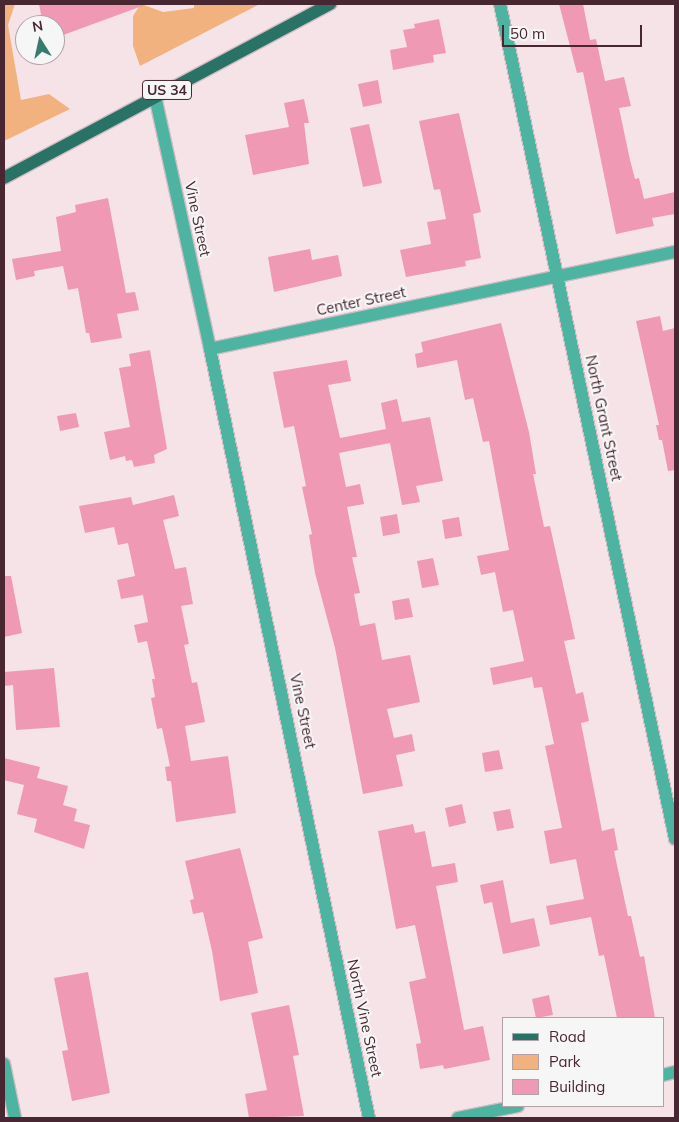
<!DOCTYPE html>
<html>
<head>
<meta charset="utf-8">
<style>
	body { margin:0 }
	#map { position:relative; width:679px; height:1122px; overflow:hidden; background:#f6e3e8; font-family:Mulish,sans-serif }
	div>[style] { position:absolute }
	.green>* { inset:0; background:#f1b27f }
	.building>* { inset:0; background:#ef99b4 }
	.roads { filter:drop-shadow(1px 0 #d3bdc4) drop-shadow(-1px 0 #d3bdc4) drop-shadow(0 1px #d3bdc4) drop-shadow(0 -1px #d3bdc4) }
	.minor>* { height:12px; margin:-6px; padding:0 6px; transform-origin:6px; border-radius:6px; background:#4eb4a2 }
	.major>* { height:12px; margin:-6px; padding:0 6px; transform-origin:6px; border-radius:6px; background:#297266 }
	span { translate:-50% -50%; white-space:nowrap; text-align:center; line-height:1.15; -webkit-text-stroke:4px #f6f6f6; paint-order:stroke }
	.shield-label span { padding:1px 4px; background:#f6f6f6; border:1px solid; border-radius:4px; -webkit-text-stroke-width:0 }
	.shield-label { font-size:14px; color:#492732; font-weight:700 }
	.street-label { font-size:15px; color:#492732 }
	.frame { position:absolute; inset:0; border:5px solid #492732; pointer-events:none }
	.legend { position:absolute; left:502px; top:1017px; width:162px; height:90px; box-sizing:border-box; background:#f6f6f6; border:1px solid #b1a3a8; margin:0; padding:6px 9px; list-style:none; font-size:15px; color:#492732 }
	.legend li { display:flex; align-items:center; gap:10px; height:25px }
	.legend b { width:25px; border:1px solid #b1a3a8 }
	.north { position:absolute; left:15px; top:15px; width:50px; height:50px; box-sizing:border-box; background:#f6f6f6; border:1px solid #b1a3a8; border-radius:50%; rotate:350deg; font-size:14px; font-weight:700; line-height:20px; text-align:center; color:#492732 }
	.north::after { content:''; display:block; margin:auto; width:18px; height:22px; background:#377b6f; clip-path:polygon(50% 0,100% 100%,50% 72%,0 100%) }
	.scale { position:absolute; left:502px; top:25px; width:140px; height:22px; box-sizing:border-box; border:2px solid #492732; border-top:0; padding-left:6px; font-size:15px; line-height:18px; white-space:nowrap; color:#492732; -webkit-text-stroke:4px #f6f6f6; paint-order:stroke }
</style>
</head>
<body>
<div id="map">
	<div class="green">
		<div style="clip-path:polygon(4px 4px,15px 4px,8px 25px,21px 100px,49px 94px,70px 109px,4px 141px)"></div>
		<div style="clip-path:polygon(141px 4px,163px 12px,194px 8px,194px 4px,260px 4px,140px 66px,133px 46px,133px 16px)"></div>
	</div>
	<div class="building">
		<div style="clip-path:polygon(39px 4px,144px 4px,145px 5px,55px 38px,55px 25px,43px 25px)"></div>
		<div style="clip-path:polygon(559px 4px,583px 4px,590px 40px,596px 39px,605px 81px,624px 77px,631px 106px,619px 108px,630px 160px,635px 179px,639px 178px,644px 199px,675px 192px,675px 214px,652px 218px,654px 226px,616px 234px,583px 72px,577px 73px)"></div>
		<div style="clip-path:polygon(439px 19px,446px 53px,433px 55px,434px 62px,393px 70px,390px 50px,407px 47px,403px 30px,415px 28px,414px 24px)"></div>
		<div style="clip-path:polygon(378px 80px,382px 103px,363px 107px,358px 84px)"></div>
		<div style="clip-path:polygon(304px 99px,309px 123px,304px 123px,309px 164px,253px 175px,245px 135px,289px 127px,284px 103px)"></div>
		<div style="clip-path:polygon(459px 113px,481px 212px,473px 214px,481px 258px,465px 261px,466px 266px,406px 277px,400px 250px,431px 244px,427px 222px,446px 219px,440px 189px,434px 190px,419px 121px)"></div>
		<div style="clip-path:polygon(369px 124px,382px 183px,363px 187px,350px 128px)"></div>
		<div style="clip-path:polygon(108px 198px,126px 293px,135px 292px,139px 310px,117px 314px,122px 338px,91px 343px,89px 333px,86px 333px,78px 288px,68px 290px,63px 266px,34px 271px,35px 276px,16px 280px,12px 259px,61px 251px,56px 217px,76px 212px,75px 205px)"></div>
		<div style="clip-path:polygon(310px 249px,312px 260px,338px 255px,342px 276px,274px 292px,268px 257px)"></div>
		<div style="clip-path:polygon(660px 316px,663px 331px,675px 328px,675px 470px,668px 471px,662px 440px,659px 440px,656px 425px,659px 425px,636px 321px)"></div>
		<div style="clip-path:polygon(501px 323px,529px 432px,536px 474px,533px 474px,544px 527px,550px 526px,575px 639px,564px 641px,576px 694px,583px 692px,589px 721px,581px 723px,602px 831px,614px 828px,618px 850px,614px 851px,628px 916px,631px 916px,640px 957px,644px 956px,655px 1018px,617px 1018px,604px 955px,599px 956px,591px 917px,550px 925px,546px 906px,584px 899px,576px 859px,550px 864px,544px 831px,562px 828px,545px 746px,554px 744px,542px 687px,534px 688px,532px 677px,493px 685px,490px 668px,524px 661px,513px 610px,503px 612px,495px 572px,481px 575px,477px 556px,509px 550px,489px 441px,483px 442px,473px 398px,465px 400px,457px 360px,417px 368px,415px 354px,423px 352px,421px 342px)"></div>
		<div style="clip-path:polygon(150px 350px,167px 449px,154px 455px,155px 463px,134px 467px,132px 460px,126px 461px,125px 456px,110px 460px,104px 432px,130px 427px,119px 368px,131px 366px,129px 354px)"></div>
		<div style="clip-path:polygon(347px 360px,351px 381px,328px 385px,340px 438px,386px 429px,381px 403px,397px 399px,402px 422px,430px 417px,443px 481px,416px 486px,420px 502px,402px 505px,390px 443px,339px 453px,346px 487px,360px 484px,364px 504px,347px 507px,357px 557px,352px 557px,360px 593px,354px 594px,360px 626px,375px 623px,382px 660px,410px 655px,420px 702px,387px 709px,394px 738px,412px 734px,415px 751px,396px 755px,403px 786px,363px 794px,335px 648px,315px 573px,309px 535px,312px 534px,302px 487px,306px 486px,294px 426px,284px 428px,273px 372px)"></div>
		<div style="clip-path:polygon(76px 413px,79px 427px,60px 431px,57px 416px)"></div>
		<div style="clip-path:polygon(174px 495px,179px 516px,163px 520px,175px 569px,186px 567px,193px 604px,181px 606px,189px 644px,184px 645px,192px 683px,197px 682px,205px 722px,185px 726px,191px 761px,228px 756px,236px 813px,176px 822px,171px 781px,167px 781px,165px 767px,170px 766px,162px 728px,157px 729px,151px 698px,155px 697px,152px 679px,155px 679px,147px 641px,138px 643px,134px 625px,148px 622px,143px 595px,121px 599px,117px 580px,135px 576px,128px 543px,118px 545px,114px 527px,85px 533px,79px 506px,131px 497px,133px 505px)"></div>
		<div style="clip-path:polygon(397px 514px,400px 533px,383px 536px,380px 517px)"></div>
		<div style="clip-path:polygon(459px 517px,462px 536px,445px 539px,442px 520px)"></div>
		<div style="clip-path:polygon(433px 558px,439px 585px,422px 588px,417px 561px)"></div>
		<div style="clip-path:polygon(4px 576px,11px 576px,22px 633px,4px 637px)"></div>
		<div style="clip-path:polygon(409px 598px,413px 617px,395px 620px,392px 601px)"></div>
		<div style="clip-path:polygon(54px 668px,60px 727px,16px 730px,13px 685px,4px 686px,4px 672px)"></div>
		<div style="clip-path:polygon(499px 750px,503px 769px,485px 772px,482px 753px)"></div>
		<div style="clip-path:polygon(4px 758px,40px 767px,37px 778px,68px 786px,63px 805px,77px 809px,74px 821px,90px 825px,84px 849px,34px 832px,37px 819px,17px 814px,24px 785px,4px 780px)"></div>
		<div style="clip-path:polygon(462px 804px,466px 823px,449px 827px,445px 808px)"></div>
		<div style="clip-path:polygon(510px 809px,514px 828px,497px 831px,493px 812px)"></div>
		<div style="clip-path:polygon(413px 824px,415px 833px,425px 831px,432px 867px,455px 863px,458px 882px,436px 886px,464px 1030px,483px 1026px,490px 1060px,444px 1069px,443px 1065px,420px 1069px,416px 1044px,421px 1043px,409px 982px,426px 978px,415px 925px,396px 929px,378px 831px)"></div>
		<div style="clip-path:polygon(240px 848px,263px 938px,248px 942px,258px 993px,220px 1001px,212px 951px,203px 912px,193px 914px,190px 900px,194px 899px,185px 861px)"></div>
		<div style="clip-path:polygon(503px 880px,511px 923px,534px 918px,540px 946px,503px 954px,492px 902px,484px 904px,480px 885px)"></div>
		<div style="clip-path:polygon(88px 972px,110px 1093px,72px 1101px,62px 1051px,68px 1050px,54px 978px)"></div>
		<div style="clip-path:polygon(549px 995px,553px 1015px,536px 1018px,532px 999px)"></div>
		<div style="clip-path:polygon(289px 1005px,299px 1055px,293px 1056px,304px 1116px,249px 1118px,245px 1094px,267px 1090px,251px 1013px)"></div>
	</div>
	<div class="roads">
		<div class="minor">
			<div style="left:500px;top:4px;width:853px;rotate:78.16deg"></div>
			<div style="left:155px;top:96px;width:259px;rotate:77.7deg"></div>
			<div style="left:4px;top:1064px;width:55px;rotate:78.5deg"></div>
			<div style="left:663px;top:1075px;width:12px;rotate:-14deg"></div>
			<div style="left:369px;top:1118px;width:785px;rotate:-101.68deg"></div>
			<div style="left:210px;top:349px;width:475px;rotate:-11.8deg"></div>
			<div style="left:458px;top:1118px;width:61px;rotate:-11.3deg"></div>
		</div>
		<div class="major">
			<div style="left:4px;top:178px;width:370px;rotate:-28.1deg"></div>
		</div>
	</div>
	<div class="shield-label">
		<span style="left:167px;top:90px">US 34</span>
	</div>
	<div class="street-label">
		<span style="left:198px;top:219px;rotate:78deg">Vine Street</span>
		<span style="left:361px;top:301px;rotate:-12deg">Center Street</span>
		<span style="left:604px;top:418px;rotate:78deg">North Grant Street</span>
		<span style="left:303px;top:711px;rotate:78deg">Vine Street</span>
		<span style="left:365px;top:1018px;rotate:78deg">North Vine Street</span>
	</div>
	<div class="frame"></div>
	<ul class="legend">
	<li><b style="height:6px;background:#297266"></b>Road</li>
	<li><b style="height:14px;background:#f1b27f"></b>Park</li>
	<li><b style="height:14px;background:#ef99b4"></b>Building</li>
	</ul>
	<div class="north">N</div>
	<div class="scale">50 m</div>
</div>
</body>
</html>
